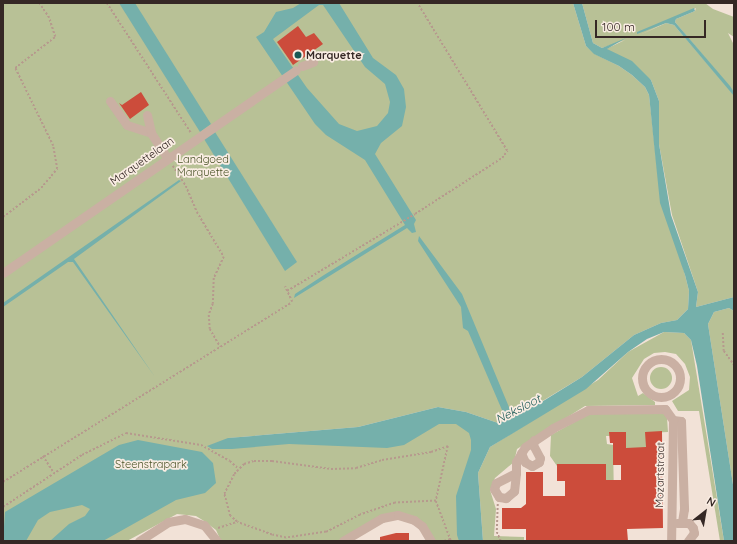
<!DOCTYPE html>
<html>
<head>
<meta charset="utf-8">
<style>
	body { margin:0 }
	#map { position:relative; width:737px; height:544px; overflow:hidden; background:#f2e2d7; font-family:Quicksand,sans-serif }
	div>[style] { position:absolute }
	.green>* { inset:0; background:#b8c196 }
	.round { border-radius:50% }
	.water>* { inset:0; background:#75b0ab }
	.building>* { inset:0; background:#cc4c3b }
	.path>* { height:1.5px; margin-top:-0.75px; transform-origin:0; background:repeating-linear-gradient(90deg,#b6998d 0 2px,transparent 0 4px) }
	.minor>* { height:9px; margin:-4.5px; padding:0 4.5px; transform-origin:4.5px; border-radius:4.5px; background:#cab0a3 }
	.minor>.ring { margin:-4.5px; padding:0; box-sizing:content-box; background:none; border:9px solid #cab0a3; border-radius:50% }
	.dots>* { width:11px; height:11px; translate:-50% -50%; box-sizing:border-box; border:2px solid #faede3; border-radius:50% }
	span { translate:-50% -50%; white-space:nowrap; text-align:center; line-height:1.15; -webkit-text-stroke:3.5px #faede3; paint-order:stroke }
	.poi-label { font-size:11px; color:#352825; font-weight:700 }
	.left { translate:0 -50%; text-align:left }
	.park-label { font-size:11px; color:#4a5428 }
	.street-label { font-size:11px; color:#352825 }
	.water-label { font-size:12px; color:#195854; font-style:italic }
	.frame { position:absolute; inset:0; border:4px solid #352825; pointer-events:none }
	.north { position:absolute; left:685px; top:492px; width:40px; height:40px; -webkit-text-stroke:3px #faede3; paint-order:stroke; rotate:31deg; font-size:11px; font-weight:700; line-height:16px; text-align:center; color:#352825 }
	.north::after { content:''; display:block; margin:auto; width:14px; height:18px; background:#352825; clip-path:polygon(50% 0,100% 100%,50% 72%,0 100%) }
	.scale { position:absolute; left:595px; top:20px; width:111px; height:18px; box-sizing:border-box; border:2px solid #352825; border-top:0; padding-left:5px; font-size:12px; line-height:14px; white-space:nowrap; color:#352825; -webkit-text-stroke:3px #faede3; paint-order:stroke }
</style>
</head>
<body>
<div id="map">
	<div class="green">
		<div style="clip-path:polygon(3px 3px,573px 3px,586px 46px,595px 54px,619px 66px,632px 75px,645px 87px,649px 95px,658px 176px,685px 275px,689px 291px,688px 309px,677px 320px,661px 323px,634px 335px,582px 377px,521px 414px,498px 423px,466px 412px,438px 407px,358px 427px,228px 438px,385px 435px,435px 414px,486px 433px,476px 461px,471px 541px,435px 541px,403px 514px,351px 533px,338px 541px,221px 541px,216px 530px,204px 521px,196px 516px,177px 514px,127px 541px,3px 541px)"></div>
		<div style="clip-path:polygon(582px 3px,705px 3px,713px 9px,734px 17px,734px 37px,728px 33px,733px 43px,734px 92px,675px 22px,676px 19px,695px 11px,696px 8px,640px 35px,666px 23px,674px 25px,734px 95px,734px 297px,696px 307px,698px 292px,672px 215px,659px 144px,659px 101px,651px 80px,606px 49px,625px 40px,602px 48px,593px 43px)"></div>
		<div style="clip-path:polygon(729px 308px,734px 311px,734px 491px,708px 324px,714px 312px)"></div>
		<div style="clip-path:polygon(664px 332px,684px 333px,691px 340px,724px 541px,720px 541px,699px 411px,678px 411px,672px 401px,689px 390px,690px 377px,685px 364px,676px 354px,665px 352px,654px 353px,644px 359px,632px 378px,638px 396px,643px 393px,655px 402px,655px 405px,585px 406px,517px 449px,514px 462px,495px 478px,490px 490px,496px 509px,494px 536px,524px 537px,524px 541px,483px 541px,478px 473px,490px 447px,598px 380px,628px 352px)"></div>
		<div class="round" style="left:650px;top:367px;width:22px;height:22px"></div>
		<div style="clip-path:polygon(589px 414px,665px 414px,667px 418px,668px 432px,647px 433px,648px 450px,624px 451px,625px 432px,616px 432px,616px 436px,606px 436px,607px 444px,613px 445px,614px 498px,565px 466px,557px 466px,550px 456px,551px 435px)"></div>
	</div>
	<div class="water">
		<div style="clip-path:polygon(119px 3px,135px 3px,211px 124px,200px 132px)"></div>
		<div style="clip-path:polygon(evenodd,301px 3px,339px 3px,373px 58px,396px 75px,404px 89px,406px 107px,402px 126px,381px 143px,375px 154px,416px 220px,414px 224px,416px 232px,412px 233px,407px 228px,294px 298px,295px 294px,324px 275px,405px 225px,365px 160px,326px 135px,315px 124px,256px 37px,264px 32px,276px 12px,293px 8px,301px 3px,319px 5px,323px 5px,365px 67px,385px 84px,390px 102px,388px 113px,377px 126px,357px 131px,339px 124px,307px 88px,273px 39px,319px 5px)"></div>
		<div style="clip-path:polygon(573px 3px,582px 3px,593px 43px,602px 48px,626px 38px,607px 49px,632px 61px,651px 80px,659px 101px,659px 144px,671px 215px,698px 292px,696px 307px,734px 297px,734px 311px,729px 308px,714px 312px,708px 324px,734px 491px,734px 541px,724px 541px,697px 366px,691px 340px,684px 333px,664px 332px,647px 339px,628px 352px,586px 389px,490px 447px,478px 473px,483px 541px,459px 541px,457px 535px,456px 496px,471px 450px,471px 440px,469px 433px,456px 424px,439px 424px,404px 445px,387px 448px,289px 444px,232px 449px,212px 449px,207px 446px,228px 438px,358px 427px,438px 407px,466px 412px,498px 423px,504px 421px,505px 417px,468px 331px,463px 328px,461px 307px,418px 241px,419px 236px,462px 294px,511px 412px,515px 415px,540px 403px,582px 377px,634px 335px,661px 323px,677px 320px,688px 309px,689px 291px,685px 275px,660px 203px,649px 95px,645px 87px,632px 75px,619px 66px,594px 54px,586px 46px)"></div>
		<div style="clip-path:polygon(694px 8px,695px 11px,676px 19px,675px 22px,730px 86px,734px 92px,734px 96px,674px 25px,666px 23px,637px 34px,637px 32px)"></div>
		<div style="clip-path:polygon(215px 132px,297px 262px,285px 271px,204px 139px)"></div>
		<div style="clip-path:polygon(179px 180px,181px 181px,74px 259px,155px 377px,73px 262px,68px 262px,3px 307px,3px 303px)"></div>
		<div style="clip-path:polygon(138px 440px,202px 452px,213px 463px,216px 483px,205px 493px,176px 500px,103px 541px,50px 541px,69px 524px,85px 516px,90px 509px,82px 505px,50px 512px,38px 520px,26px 541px,3px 541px,5px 512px,119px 445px)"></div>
	</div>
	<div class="building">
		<div style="clip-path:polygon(298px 26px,306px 37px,314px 33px,323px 44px,293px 65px,277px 42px)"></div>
		<div style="clip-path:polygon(141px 92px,149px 105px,130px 119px,119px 103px,122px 105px)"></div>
		<div style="clip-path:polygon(662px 431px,663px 528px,627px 529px,628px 541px,526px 541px,526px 529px,502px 529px,502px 508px,521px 508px,526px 504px,526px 472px,543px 472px,543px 496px,565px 496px,565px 481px,557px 481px,557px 464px,606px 464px,606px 480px,621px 480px,621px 465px,613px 465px,613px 443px,610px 443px,609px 432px,626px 432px,626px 448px,646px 447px,645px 432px)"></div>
		<div style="clip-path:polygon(396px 533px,409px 533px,409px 541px,380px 541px,380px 537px)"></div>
	</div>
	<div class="path">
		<div style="left:107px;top:3px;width:155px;rotate:57.1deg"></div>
		<div style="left:173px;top:166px;width:24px;rotate:57deg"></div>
		<div style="left:186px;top:186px;width:28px;rotate:67deg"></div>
		<div style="left:197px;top:212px;width:52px;rotate:59deg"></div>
		<div style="left:224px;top:257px;width:23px;rotate:115deg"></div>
		<div style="left:214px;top:278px;width:26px;rotate:92deg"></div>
		<div style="left:213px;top:304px;width:12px;rotate:110deg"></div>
		<div style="left:209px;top:315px;width:14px;rotate:86deg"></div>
		<div style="left:210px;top:329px;width:20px;rotate:60deg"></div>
		<div style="left:3px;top:217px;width:48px;rotate:-37.3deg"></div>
		<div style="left:41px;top:188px;width:25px;rotate:-50deg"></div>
		<div style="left:57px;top:169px;width:23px;rotate:-100deg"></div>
		<div style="left:53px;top:146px;width:87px;rotate:-116deg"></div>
		<div style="left:15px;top:68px;width:51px;rotate:-37.8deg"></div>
		<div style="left:55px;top:37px;width:20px;rotate:-108deg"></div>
		<div style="left:49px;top:18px;width:18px;rotate:-124deg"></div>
		<div style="left:287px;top:291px;width:149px;rotate:-31deg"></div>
		<div style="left:415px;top:214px;width:103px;rotate:-32.8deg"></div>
		<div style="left:502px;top:158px;width:9px;rotate:-54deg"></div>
		<div style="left:507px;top:151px;width:173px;rotate:-121.3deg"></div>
		<div style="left:723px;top:333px;width:18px;rotate:87deg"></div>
		<div style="left:724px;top:351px;width:17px;rotate:54deg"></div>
		<div style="left:43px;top:456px;width:20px;rotate:57deg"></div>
		<div style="left:3px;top:482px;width:340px;rotate:-31.9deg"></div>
		<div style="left:292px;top:302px;width:17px;rotate:-115deg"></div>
		<div style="left:436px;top:501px;width:41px;rotate:177.2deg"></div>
		<div style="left:395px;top:503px;width:37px;rotate:161deg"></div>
		<div style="left:360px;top:515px;width:38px;rotate:153deg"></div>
		<div style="left:326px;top:532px;width:40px;rotate:171.5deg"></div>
		<div style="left:286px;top:538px;width:14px;rotate:-168deg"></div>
		<div style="left:272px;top:535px;width:37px;rotate:-160deg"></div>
		<div style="left:237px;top:522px;width:9px;rotate:-139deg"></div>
		<div style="left:230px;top:516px;width:23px;rotate:-105deg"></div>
		<div style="left:224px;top:494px;width:22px;rotate:-63deg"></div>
		<div style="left:234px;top:474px;width:14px;rotate:-45deg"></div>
		<div style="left:244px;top:464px;width:10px;rotate:-17deg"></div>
		<div style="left:254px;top:461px;width:18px"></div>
		<div style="left:272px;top:461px;width:60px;rotate:7.7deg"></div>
		<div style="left:331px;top:469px;width:25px;rotate:-2deg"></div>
		<div style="left:356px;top:468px;width:27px;rotate:-17deg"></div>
		<div style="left:382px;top:460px;width:50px;rotate:-9.3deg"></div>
		<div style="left:431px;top:452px;width:18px;rotate:-19deg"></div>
		<div style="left:448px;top:446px;width:56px;rotate:102.3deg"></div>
		<div style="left:436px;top:501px;width:43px;rotate:69.4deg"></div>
		<div style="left:498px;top:504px;width:28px;rotate:92deg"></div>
		<div style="left:497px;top:532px;width:10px;rotate:66deg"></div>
		<div style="left:3px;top:507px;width:95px;rotate:-33.4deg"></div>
		<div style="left:82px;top:455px;width:49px;rotate:-26.6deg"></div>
		<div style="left:126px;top:433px;width:76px;rotate:9.1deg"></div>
		<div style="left:201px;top:445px;width:33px;rotate:29deg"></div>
		<div style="left:230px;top:461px;width:12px;rotate:42deg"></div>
		<div style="left:218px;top:528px;width:19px;rotate:-18deg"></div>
		<div style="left:444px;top:541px;width:7px;rotate:-16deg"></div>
	</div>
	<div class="minor">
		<div style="left:302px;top:66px;width:12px;rotate:-20deg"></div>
		<div style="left:110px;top:101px;width:29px;rotate:55deg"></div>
		<div style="left:127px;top:125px;width:25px;rotate:18deg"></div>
		<div style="left:147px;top:115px;width:18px;rotate:77deg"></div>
		<div style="left:151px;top:133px;width:30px;rotate:57deg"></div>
		<div style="left:3px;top:273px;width:356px;rotate:-34.7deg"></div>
		<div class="ring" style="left:642px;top:359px;width:29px;height:29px"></div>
		<div style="left:673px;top:420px;width:8px;rotate:7deg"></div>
		<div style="left:681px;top:421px;width:88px;rotate:88deg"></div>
		<div style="left:684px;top:509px;width:12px;rotate:99deg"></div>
		<div style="left:521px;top:453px;width:10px;rotate:66deg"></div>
		<div style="left:525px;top:462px;width:8px;rotate:30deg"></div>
		<div style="left:532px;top:466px;width:8px;rotate:-30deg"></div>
		<div style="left:539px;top:462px;width:4px;rotate:-76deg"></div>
		<div style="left:540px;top:458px;width:15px;rotate:-118deg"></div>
		<div style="left:533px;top:445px;width:5px;rotate:-79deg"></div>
		<div style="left:516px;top:473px;width:18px;rotate:96deg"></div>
		<div style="left:514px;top:491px;width:11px;rotate:139deg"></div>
		<div style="left:506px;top:498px;width:7px;rotate:-172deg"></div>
		<div style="left:499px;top:497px;width:9px;rotate:-122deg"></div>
		<div style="left:494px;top:489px;width:6px;rotate:-72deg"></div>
		<div style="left:496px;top:483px;width:22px;rotate:-27deg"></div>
		<div style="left:516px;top:473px;width:11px;rotate:-90deg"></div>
		<div style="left:516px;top:462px;width:17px;rotate:-59deg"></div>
		<div style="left:525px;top:447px;width:34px;rotate:-34deg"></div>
		<div style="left:553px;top:428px;width:39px;rotate:-27deg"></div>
		<div style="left:588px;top:410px;width:77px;rotate:-0.7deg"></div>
		<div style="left:665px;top:409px;width:14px;rotate:54deg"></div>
		<div style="left:673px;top:420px;width:121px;rotate:90.9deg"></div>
		<div style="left:677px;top:523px;width:12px"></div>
		<div style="left:689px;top:523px;width:6px;rotate:51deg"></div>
		<div style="left:693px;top:528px;width:5px;rotate:79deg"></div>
		<div style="left:694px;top:533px;width:10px;rotate:127deg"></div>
		<div style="left:139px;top:541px;width:35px;rotate:-33deg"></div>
		<div style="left:168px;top:522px;width:17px;rotate:-10deg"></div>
		<div style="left:185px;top:519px;width:20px;rotate:18deg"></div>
		<div style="left:204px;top:525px;width:21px;rotate:51deg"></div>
		<div style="left:343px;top:541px;width:45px;rotate:-30.5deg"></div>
		<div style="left:382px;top:518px;width:16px;rotate:-11deg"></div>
		<div style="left:398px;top:515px;width:17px;rotate:17deg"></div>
		<div style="left:414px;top:520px;width:10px;rotate:37deg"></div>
		<div style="left:422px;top:526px;width:17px;rotate:59deg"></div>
	</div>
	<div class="dots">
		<div style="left:298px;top:55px;background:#195854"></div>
	</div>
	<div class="poi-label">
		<span class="left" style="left:306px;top:55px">Marquette</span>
	</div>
	<div class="park-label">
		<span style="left:203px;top:166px">Landgoed<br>Marquette</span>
		<span style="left:151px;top:464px">Steenstrapark</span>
	</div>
	<div class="street-label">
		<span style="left:142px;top:161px;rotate:-35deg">Marquettelaan</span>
		<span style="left:660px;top:475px;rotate:-89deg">Mozartstraat</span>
	</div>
	<div class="water-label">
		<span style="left:518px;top:409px;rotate:-27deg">Neksloot</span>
	</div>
	<div class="frame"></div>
	<div class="north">N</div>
	<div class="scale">100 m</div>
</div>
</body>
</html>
